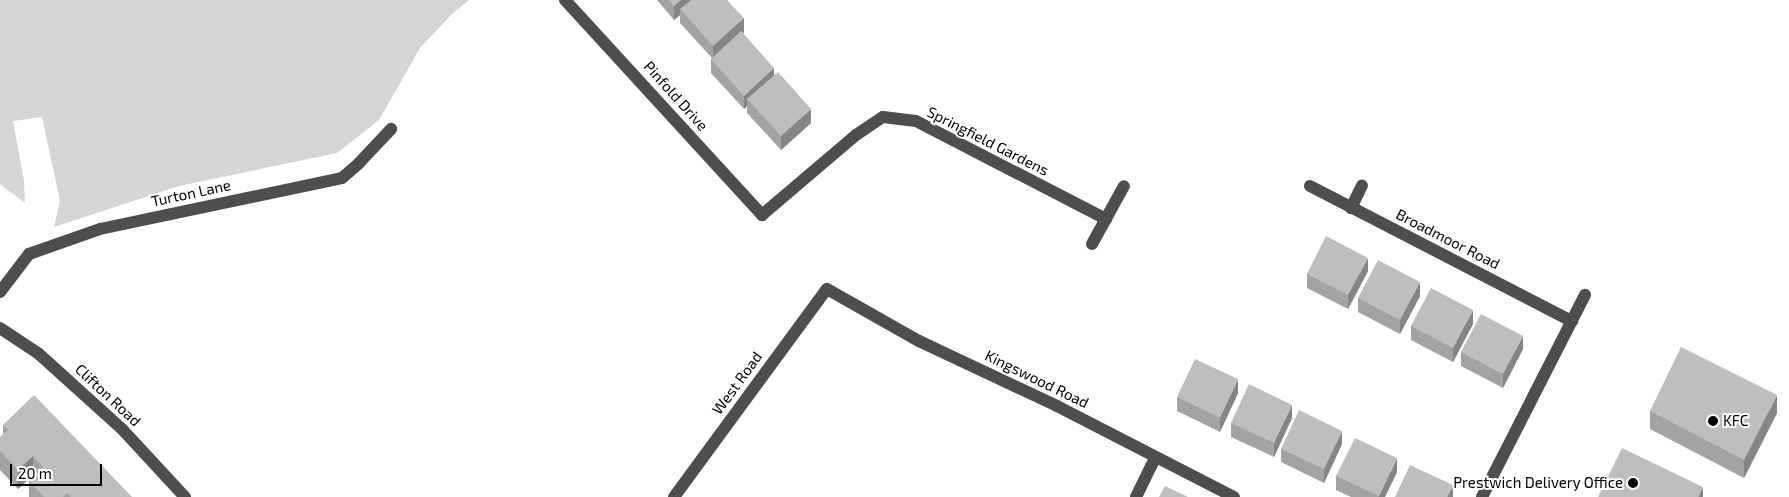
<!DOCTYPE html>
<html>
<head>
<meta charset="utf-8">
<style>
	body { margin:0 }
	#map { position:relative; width:1789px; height:497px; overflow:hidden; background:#fff; font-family:"Exo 2",sans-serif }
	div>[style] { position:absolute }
	.green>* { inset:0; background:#d5d5d5 }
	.minor>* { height:12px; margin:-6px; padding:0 6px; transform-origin:6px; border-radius:6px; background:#4e4e4e }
	.wall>* { inset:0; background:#a3a3a3 }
	.shaded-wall>* { inset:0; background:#858585 }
	.building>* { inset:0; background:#bebebe }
	.dots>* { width:14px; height:14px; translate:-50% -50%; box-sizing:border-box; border:2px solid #fff; border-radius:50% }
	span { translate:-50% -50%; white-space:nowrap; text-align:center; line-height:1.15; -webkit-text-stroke:4px #fff; paint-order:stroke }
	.street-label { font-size:15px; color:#000 }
	.poi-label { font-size:15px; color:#000 }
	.left { translate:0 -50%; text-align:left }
	.right { translate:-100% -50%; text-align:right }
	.scale { position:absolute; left:10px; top:464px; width:92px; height:22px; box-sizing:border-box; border:2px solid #000; border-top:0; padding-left:6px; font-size:15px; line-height:18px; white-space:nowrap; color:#000; -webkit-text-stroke:4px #fff; paint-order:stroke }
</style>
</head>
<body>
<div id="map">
	<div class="green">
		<div style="clip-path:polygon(0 0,469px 0,452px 14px,420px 48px,379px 120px,337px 153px,179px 186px,54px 227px,60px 201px,42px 117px,13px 121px,24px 181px,25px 203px,0 184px)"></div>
	</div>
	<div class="minor">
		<div style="left:565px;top:0;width:292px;rotate:47.5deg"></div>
		<div style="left:762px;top:215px;width:123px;rotate:-40.4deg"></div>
		<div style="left:856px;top:135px;width:32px;rotate:-34deg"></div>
		<div style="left:883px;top:117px;width:33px;rotate:7deg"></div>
		<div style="left:916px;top:121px;width:214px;rotate:27.3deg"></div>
		<div style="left:1310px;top:186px;width:295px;rotate:27.3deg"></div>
		<div style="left:1351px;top:208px;width:25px;rotate:-64deg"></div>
		<div style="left:1092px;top:244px;width:66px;rotate:-61.1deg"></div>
		<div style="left:0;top:292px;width:48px;rotate:-52.7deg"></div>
		<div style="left:29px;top:254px;width:75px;rotate:-19.4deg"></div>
		<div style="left:100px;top:229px;width:247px;rotate:-11.9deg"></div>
		<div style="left:342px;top:178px;width:23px;rotate:-41deg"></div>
		<div style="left:359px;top:163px;width:47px;rotate:-46.7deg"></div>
		<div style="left:0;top:328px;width:47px;rotate:33.7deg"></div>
		<div style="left:39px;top:354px;width:112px;rotate:42.1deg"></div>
		<div style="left:122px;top:429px;width:93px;rotate:47.2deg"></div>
		<div style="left:674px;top:497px;width:258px;rotate:-53.7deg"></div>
		<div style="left:827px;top:289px;width:106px;rotate:29.5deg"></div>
		<div style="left:919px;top:341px;width:153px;rotate:25.2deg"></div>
		<div style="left:1057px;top:406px;width:199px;rotate:27.2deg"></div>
		<div style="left:1136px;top:497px;width:43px;rotate:-64deg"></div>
		<div style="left:1482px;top:497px;width:227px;rotate:-63deg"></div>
	</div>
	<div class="wall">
		<div style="clip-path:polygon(657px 0,727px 0,744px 32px,743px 33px,811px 123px,781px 150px,747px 113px,747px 106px,744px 109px,711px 73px,711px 59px,712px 58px,680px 23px,680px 15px,674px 20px)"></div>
		<div style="clip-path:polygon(1368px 271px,1348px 309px,1307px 288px,1307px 274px)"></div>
		<div style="clip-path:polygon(1420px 296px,1400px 334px,1358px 312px,1358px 298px)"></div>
		<div style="clip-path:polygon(1473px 324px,1453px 362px,1411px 340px,1411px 326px)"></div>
		<div style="clip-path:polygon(1523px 349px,1503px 388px,1461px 366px,1461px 352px)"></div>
		<div style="clip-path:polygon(1238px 393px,1220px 432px,1177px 411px,1177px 397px)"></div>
		<div style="clip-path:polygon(1650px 411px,1777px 413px,1744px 478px,1650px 429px)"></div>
		<div style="clip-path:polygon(1292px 418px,1274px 457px,1231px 437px,1231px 423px)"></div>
		<div style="clip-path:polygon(3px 425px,132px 497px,29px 497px,29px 481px,34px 476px,33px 475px,18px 489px,0 470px,0 437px,3px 435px)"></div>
		<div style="clip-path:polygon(1342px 444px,1324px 483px,1281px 462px,1281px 449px)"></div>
		<div style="clip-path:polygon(1397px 472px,1385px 497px,1351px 497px,1336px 490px,1336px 476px)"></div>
	</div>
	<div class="shaded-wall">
		<div style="clip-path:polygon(681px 0,696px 0,680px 9px,680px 15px,674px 20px,674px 6px)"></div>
		<div style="clip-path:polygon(744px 18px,744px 32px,713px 60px,713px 46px)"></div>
		<div style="clip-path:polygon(774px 68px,774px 82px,747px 99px,747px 106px,744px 109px,744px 96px)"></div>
		<div style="clip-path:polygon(811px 109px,811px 123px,781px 150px,781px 136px)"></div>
		<div style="clip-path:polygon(1368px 258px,1368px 271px,1348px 309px,1348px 295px)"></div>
		<div style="clip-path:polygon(1420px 282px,1420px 296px,1400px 334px,1400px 320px)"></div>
		<div style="clip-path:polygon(1473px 310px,1473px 324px,1453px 362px,1453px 348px)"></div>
		<div style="clip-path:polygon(1523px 336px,1523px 349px,1503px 388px,1503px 374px)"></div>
		<div style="clip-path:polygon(1238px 379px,1238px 393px,1220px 432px,1220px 418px)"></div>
		<div style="clip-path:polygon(1777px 395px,1777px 413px,1744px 478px,1744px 460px)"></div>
		<div style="clip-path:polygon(1292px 405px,1292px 418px,1274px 457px,1274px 443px)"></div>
		<div style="clip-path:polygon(1342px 431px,1342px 444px,1324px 483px,1324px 469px)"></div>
		<div style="clip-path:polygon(33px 456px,33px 475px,18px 489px,18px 470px)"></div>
		<div style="clip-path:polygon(1397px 458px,1397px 472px,1385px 497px,1379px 497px)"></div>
		<div style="clip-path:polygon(1453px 485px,1453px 497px,1447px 497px)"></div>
		<div style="clip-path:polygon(1703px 487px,1703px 497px,1698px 497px)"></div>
	</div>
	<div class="building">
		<div style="clip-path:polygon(669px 0,681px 0,674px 6px)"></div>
		<div style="clip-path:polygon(691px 0,727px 0,744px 18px,713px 46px,680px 9px)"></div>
		<div style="clip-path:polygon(741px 31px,774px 68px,744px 96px,711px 59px)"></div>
		<div style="clip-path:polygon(778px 72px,811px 109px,781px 136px,747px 99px)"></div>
		<div style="clip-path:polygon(1326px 236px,1368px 258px,1348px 295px,1307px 274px)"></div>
		<div style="clip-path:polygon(1378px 260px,1420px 282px,1400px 320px,1358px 298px)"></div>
		<div style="clip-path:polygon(1431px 288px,1473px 310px,1453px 348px,1411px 326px)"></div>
		<div style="clip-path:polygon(1481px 314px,1523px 336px,1503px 374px,1461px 352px)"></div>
		<div style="clip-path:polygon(1681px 347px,1777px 395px,1744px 460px,1650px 411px)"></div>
		<div style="clip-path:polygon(1195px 359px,1238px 379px,1220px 418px,1177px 397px)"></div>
		<div style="clip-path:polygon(1249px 384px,1292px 405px,1274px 443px,1231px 423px)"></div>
		<div style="clip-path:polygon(34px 395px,132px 497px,71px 497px,67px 493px,63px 497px,44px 497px,29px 481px,43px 467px,33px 456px,18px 470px,0 451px,0 437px,8px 430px,3px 425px)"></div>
		<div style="clip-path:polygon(1299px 410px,1342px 431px,1324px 469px,1281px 449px)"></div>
		<div style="clip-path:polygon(1355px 438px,1397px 458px,1379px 496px,1336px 476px)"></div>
		<div style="clip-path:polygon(1622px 448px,1703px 487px,1698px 497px,1598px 497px)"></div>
		<div style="clip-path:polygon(1410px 465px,1453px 485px,1447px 497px,1395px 497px)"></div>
		<div style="clip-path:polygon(1165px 486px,1188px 497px,1159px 497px)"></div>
	</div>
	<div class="dots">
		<div style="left:1713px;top:421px;background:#000"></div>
		<div style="left:1633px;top:483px;background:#000"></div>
	</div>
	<div class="street-label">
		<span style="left:676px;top:96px;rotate:48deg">Pinfold Drive</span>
		<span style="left:988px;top:141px;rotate:27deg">Springfield Gardens</span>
		<span style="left:191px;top:193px;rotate:-12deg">Turton Lane</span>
		<span style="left:1448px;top:239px;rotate:27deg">Broadmoor Road</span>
		<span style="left:1037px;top:379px;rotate:26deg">Kingswood Road</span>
		<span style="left:737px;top:383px;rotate:-54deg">West Road</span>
		<span style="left:108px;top:395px;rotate:43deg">Clifton Road</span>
	</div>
	<div class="poi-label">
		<span class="left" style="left:1723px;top:421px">KFC</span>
		<span class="right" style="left:1623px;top:483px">Prestwich Delivery Office</span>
	</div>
	<div class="scale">20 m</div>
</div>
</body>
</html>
